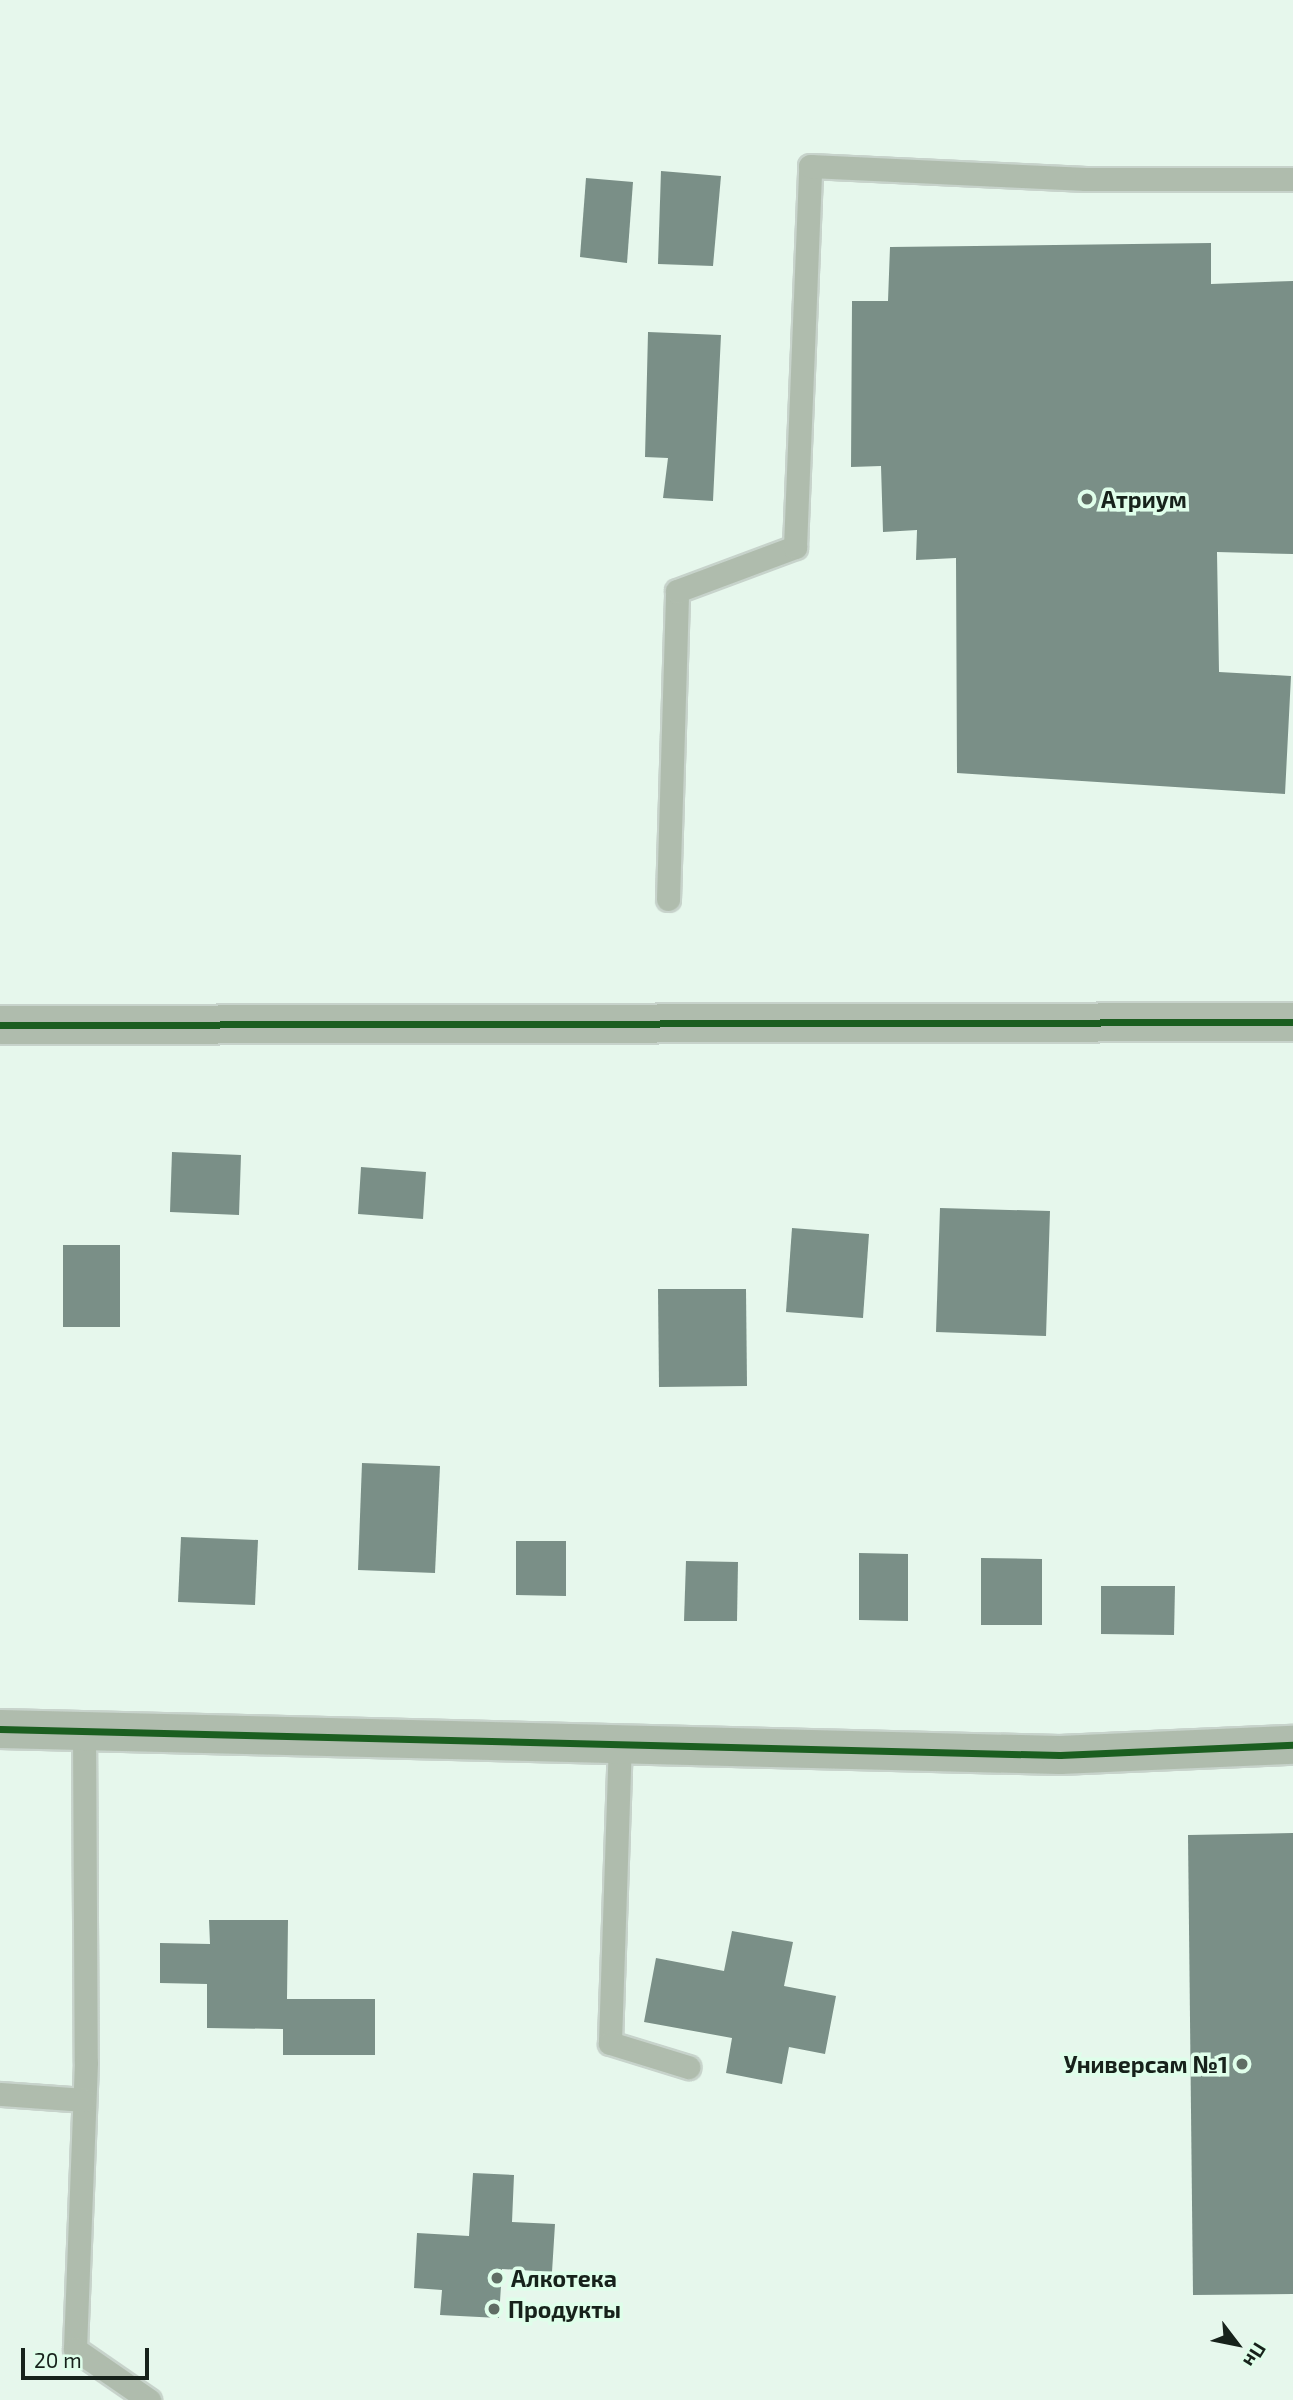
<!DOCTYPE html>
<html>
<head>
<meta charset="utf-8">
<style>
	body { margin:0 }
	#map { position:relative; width:1293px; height:2400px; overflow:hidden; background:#e6f7ec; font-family:"Exo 2",sans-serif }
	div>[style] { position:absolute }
	.building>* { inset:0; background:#7a8f87 }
	.roads { filter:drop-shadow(2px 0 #c7d3cb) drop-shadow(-2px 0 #c7d3cb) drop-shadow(0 2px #c7d3cb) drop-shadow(0 -2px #c7d3cb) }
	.lane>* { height:23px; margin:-11.5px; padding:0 11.5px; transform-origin:11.5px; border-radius:11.5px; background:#afbcad }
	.street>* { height:38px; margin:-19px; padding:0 19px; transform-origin:19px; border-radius:19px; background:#afbcad }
	.cycleway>* { height:7px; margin:-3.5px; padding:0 3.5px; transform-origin:3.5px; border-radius:3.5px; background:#1b5e20 }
	.dots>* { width:19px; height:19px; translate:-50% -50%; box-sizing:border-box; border:4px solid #dffeea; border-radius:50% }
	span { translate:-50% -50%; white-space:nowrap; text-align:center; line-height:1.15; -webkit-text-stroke:7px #dffeea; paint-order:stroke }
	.poi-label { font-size:23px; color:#17221b; font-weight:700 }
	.left { translate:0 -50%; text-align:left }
	.right { translate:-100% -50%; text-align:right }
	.north { position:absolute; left:1202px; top:2309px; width:70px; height:70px; -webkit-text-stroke:5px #dffeea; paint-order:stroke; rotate:122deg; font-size:19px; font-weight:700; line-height:28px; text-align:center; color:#17221b }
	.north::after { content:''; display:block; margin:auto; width:24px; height:32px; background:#17221b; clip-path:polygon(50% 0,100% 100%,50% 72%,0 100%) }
	.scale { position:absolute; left:21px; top:2348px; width:128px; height:32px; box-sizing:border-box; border:4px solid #17221b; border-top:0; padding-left:9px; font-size:21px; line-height:24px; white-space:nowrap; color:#17221b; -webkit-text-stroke:5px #dffeea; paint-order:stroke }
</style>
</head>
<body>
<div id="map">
	<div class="building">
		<div style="clip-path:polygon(661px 171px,721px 176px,713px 266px,658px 264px)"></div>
		<div style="clip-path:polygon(586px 178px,633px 182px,627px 263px,580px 257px)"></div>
		<div style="clip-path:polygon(1211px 243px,1211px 284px,1293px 281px,1293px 554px,1217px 552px,1219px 672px,1291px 676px,1285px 794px,957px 773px,956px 558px,916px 560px,917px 530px,883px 532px,881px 466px,851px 467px,852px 301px,888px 301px,890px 247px)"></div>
		<div style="clip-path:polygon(648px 332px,721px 335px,713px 501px,663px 498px,668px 458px,645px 457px)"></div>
		<div style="clip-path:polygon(172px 1152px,241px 1155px,239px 1215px,170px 1212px)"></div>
		<div style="clip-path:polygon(361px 1167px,426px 1172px,423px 1219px,358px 1214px)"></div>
		<div style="clip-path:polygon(940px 1208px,1050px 1211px,1046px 1336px,936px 1332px)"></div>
		<div style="clip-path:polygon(792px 1228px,869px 1234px,863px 1318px,786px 1312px)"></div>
		<div style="clip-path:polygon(63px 1245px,120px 1245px,120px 1327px,63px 1327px)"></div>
		<div style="clip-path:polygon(658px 1289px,746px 1289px,747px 1386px,659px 1387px)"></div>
		<div style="clip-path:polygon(362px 1463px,440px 1466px,435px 1573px,358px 1570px)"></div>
		<div style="clip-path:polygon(181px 1537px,258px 1540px,255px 1605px,178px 1602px)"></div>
		<div style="clip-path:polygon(516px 1541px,566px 1541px,566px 1596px,516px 1595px)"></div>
		<div style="clip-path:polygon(859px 1553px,908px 1554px,908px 1621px,859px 1620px)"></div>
		<div style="clip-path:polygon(981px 1558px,1042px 1559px,1042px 1625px,981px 1625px)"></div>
		<div style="clip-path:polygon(686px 1561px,738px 1562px,737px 1621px,684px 1621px)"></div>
		<div style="clip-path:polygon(1101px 1586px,1175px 1586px,1174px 1635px,1101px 1634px)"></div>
		<div style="clip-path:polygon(1293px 1833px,1293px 2294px,1193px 2295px,1188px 1835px)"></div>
		<div style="clip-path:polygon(209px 1920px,288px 1920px,287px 1999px,375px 1999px,375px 2055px,283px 2055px,283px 2029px,207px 2028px,207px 1984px,160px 1983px,160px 1943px,210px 1944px)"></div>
		<div style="clip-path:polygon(732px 1931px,793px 1942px,784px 1986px,836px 1996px,825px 2054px,789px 2047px,782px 2084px,726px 2073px,732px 2038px,644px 2022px,656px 1958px,724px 1971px)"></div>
		<div style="clip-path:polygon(473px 2173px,514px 2175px,512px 2222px,555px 2224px,552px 2272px,502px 2269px,499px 2318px,440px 2315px,442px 2290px,414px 2288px,417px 2233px,469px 2236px)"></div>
	</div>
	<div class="roads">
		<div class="lane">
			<div style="left:668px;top:899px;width:308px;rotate:-88.3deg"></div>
			<div style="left:677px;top:591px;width:126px;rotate:-20.4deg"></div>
			<div style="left:795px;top:547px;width:381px;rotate:-87.7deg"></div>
			<div style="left:810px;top:166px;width:276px;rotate:2.7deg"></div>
			<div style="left:1086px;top:179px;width:207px"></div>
			<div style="left:84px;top:1728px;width:334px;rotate:89.7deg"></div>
			<div style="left:86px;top:2062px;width:287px;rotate:92.2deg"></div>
			<div style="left:75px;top:2349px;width:90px;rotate:34.6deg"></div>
			<div style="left:620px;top:1740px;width:303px;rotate:91.9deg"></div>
			<div style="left:610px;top:2043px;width:82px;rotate:17.1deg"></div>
			<div style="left:0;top:2094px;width:84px;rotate:4.1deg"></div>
		</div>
		<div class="street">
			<div style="left:0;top:1025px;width:1293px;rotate:-0.13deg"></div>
			<div style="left:0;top:1729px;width:1060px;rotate:1.41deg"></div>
			<div style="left:1060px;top:1755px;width:233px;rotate:-2.5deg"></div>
		</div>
	</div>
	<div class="cycleway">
		<div style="left:0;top:1025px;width:1293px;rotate:-0.13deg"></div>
		<div style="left:0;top:1729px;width:1060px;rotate:1.41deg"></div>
		<div style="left:1060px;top:1755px;width:233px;rotate:-2.5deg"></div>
	</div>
	<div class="dots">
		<div style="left:1087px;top:499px;background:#5f6d64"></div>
		<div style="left:1242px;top:2064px;background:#5f6d64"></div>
		<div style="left:497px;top:2278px;background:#5f6d64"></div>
		<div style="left:494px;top:2309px;background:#5f6d64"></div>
	</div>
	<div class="poi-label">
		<span class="left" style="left:1101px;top:499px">Атриум</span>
		<span class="right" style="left:1228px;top:2064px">Универсам №1</span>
		<span class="left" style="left:511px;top:2278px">Алкотека</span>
		<span class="left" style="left:508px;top:2309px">Продукты</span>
	</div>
	<div class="north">Пн</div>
	<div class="scale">20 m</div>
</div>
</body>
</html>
